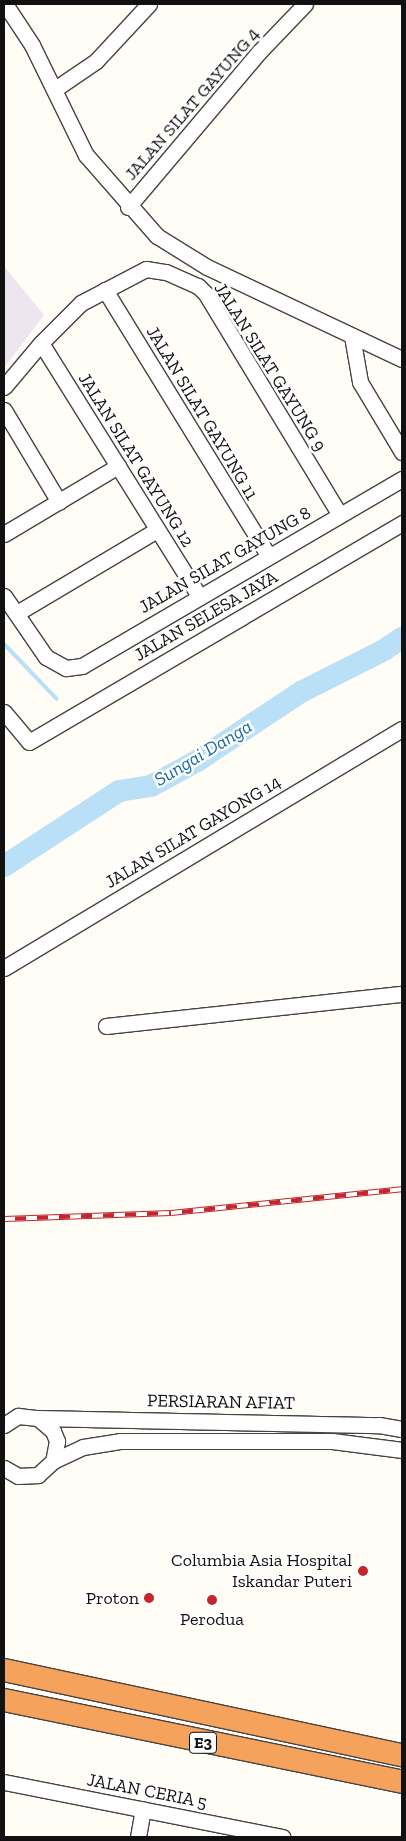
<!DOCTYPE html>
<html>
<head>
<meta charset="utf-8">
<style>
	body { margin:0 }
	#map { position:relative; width:406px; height:1841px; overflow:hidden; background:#fffdf5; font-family:"Zilla Slab",serif }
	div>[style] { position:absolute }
	.industrial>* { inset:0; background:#eee6ef }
	.stream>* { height:4px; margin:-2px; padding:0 2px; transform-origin:2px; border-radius:2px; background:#b9e0f7 }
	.river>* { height:22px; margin:-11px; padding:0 11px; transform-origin:11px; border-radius:11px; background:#b9e0f7 }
	.roads { filter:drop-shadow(1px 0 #444) drop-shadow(-1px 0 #444) drop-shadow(0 1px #444) drop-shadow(0 -1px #444) }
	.minor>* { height:15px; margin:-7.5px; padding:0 7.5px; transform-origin:7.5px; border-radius:7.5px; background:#fff }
	.highway>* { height:22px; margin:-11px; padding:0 11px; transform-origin:11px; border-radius:11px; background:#f5a25d }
	.rail>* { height:5.5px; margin-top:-2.75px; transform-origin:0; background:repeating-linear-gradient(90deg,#fff 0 11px,#c4262e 0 22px); box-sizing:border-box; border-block:1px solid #c4262e }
	.dots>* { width:14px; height:14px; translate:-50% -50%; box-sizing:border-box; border:2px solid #fff; border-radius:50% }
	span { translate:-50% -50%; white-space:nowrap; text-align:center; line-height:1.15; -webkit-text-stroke:5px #fff; paint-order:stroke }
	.shield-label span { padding:1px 4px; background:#fff; border:1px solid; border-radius:4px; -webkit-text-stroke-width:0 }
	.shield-label { font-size:16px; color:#111; font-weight:700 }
	.street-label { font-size:18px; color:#111 }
	.poi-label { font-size:18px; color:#111 }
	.right { translate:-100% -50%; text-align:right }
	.water-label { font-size:19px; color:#1768a6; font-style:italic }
	.frame { position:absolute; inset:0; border:5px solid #111; pointer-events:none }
</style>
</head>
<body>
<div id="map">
	<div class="industrial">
		<div style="clip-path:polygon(4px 266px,44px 315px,4px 368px)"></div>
	</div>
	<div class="stream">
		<div style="left:4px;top:644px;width:76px;rotate:46.1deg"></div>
	</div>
	<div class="river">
		<div style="left:4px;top:866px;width:137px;rotate:-33.1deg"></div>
		<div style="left:119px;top:791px;width:32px;rotate:-9deg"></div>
		<div style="left:151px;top:786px;width:52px;rotate:-28.5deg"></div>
		<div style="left:197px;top:761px;width:125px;rotate:-33.6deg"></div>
		<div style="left:301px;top:692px;width:93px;rotate:-26.8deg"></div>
		<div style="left:384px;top:650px;width:22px;rotate:-34deg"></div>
	</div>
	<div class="roads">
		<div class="minor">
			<div style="left:5px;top:4px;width:49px;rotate:56.6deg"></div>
			<div style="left:32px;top:45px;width:123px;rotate:63.9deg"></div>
			<div style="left:86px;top:155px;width:108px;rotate:48.8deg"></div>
			<div style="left:157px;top:236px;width:59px;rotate:31.8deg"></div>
			<div style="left:207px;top:267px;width:216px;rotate:25.3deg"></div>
			<div style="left:55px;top:89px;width:50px;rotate:-34.3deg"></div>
			<div style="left:96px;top:61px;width:78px;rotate:-47.1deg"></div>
			<div style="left:128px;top:207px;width:204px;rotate:-49.8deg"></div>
			<div style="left:260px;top:51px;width:65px;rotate:-46.2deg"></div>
			<div style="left:105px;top:290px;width:311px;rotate:58.4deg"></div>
			<div style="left:352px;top:336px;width:47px;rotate:80.1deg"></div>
			<div style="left:360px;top:382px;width:82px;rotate:59deg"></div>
			<div style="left:41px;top:343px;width:298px;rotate:58deg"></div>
			<div style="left:4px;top:387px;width:57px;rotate:-49.9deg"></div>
			<div style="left:41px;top:343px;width:57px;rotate:-45deg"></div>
			<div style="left:81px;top:303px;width:73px;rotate:-27.6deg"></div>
			<div style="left:146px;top:269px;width:20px;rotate:9deg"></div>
			<div style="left:166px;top:272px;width:35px;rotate:24deg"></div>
			<div style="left:198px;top:286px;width:11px;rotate:45deg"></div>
			<div style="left:206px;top:294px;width:258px;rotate:58.8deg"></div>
			<div style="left:4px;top:410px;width:107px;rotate:59.1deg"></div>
			<div style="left:4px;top:534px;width:133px;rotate:-30.8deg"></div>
			<div style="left:4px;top:596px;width:74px;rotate:55.5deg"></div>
			<div style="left:46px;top:657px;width:23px;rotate:29deg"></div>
			<div style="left:66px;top:668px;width:16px;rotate:-7deg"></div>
			<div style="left:82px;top:666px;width:371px;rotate:-30.3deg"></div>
			<div style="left:17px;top:613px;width:163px;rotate:-30.7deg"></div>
			<div style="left:4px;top:712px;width:39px;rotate:50deg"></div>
			<div style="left:29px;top:742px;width:433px;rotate:-30.4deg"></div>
			<div style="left:4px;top:968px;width:464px;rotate:-31deg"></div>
			<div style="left:106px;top:1026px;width:298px;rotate:-6.2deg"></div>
			<div style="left:38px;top:1418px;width:341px;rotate:1.2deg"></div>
			<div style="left:379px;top:1425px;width:23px;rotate:10deg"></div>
			<div style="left:4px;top:1425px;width:17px;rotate:-33deg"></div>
			<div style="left:18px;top:1416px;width:20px;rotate:6deg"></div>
			<div style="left:38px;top:1418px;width:20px;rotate:41deg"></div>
			<div style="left:53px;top:1431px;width:11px;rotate:68deg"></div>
			<div style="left:57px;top:1441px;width:20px;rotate:101deg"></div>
			<div style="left:53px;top:1461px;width:21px;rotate:137deg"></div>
			<div style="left:38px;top:1475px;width:20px;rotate:177deg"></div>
			<div style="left:18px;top:1476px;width:16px;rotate:-150deg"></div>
			<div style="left:53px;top:1461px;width:33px;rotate:-25deg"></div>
			<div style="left:83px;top:1447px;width:37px;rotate:-9deg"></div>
			<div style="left:120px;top:1441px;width:212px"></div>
			<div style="left:332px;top:1441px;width:71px;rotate:7.3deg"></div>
			<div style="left:4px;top:1782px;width:284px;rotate:11.2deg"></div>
			<div style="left:138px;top:1837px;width:28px;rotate:-80deg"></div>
		</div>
		<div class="highway">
			<div style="left:4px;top:1670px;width:407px;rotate:12.1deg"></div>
			<div style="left:4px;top:1700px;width:406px;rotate:11.6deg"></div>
		</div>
	</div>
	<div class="rail">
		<div style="left:4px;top:1219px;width:167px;rotate:-2.1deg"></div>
		<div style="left:171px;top:1213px;width:232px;rotate:-5.9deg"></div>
	</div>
	<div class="dots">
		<div style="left:363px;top:1571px;background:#c4262e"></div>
		<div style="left:149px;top:1598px;background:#c4262e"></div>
		<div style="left:212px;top:1600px;background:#c4262e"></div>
	</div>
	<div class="shield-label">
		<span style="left:203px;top:1743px">E3</span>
	</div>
	<div class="street-label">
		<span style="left:192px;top:104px;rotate:-49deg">JALAN SILAT GAYUNG 4</span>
		<span style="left:270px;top:367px;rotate:58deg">JALAN SILAT GAYUNG 9</span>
		<span style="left:202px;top:413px;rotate:59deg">JALAN SILAT GAYUNG 11</span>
		<span style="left:136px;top:460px;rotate:58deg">JALAN SILAT GAYUNG 12</span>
		<span style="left:225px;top:560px;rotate:-30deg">JALAN SILAT GAYUNG 8</span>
		<span style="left:206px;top:616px;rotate:-30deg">JALAN SELESA JAYA</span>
		<span style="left:193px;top:832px;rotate:-31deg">JALAN SILAT GAYONG 14</span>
		<span style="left:221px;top:1402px;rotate:1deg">PERSIARAN AFIAT</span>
		<span style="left:147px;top:1791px;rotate:11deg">JALAN CERIA 5</span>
	</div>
	<div class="poi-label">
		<span class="right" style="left:352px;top:1571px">Columbia Asia Hospital<br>Iskandar Puteri</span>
		<span class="right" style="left:139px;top:1598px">Proton</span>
		<span style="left:212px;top:1619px">Perodua</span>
	</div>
	<div class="water-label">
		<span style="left:203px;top:753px;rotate:-31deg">Sungai Danga</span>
	</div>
	<div class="frame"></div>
</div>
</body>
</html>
